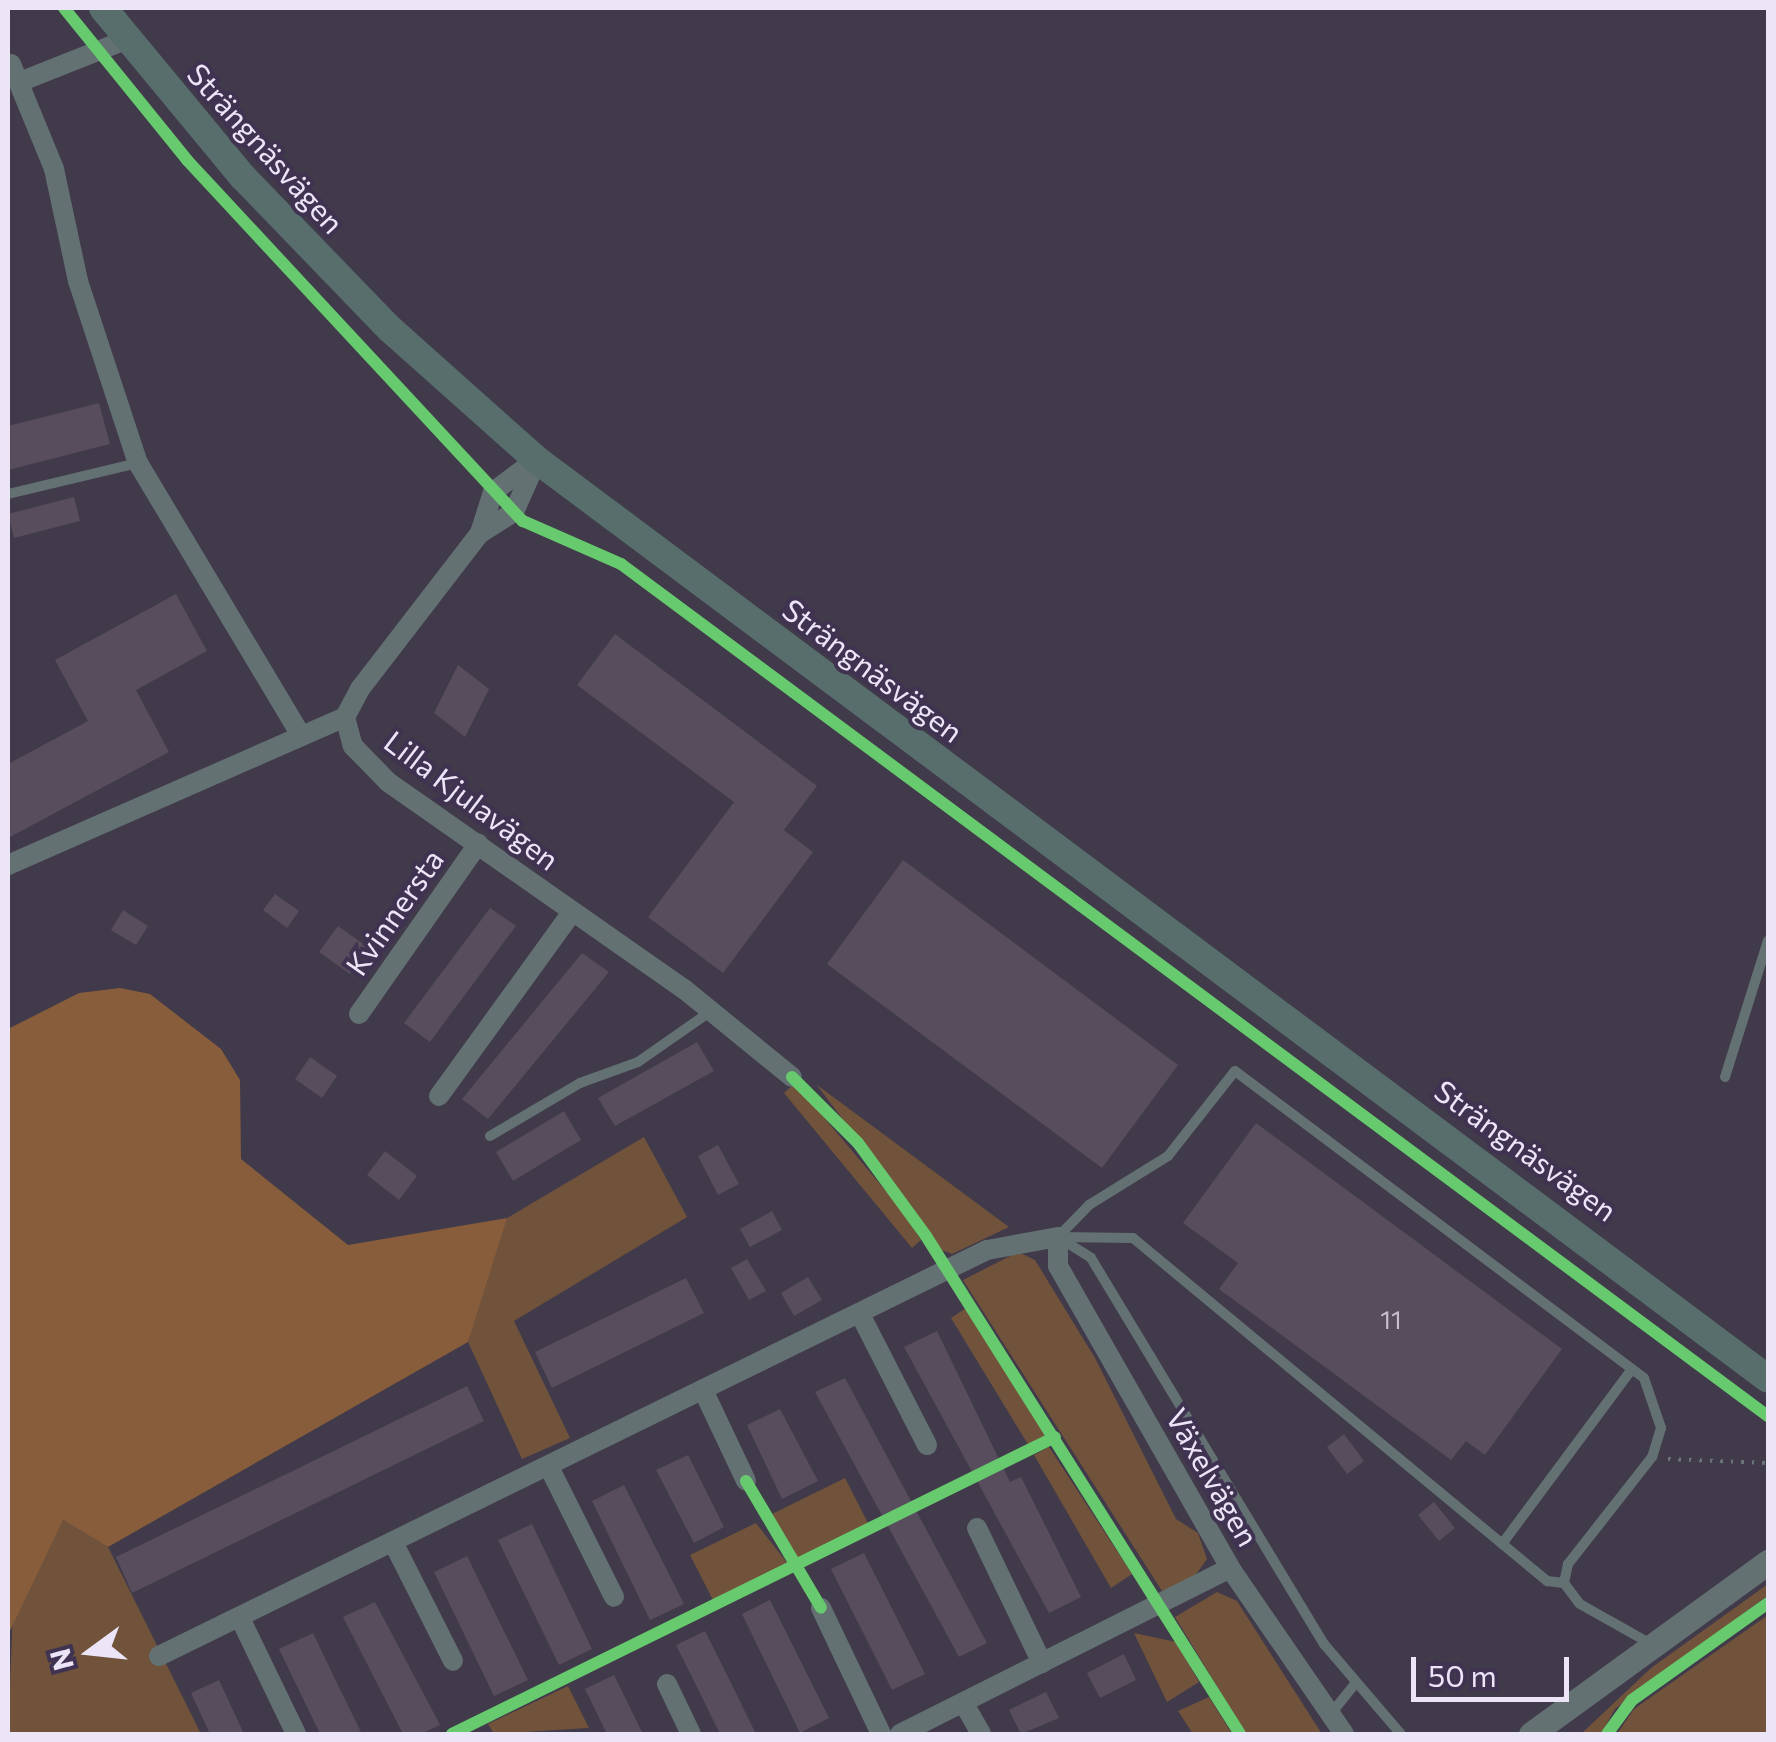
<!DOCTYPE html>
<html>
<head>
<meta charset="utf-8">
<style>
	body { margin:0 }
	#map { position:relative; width:1776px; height:1742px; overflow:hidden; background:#403a4a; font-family:Commissioner,sans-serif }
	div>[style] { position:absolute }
	.green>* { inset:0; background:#71533b }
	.forest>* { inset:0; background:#875d3b }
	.building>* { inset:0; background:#574d5c }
	.path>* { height:4px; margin-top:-2px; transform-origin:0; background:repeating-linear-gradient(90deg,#6a7376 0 2.5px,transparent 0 10.5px) }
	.service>* { height:10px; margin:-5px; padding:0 5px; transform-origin:5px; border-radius:5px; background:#637173 }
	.minor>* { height:20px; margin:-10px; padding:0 10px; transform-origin:10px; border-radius:10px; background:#637173 }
	.tertiary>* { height:25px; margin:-12.5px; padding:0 12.5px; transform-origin:12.5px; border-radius:12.5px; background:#637173 }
	.secondary>* { height:28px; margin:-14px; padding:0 14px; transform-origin:14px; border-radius:14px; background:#576e6c }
	.cycleway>* { height:12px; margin:-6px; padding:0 6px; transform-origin:6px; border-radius:6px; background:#67ca6e }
	span { translate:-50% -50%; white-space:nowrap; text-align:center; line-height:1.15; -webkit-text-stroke:8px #3f3351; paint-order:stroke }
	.number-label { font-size:25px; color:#c7bfd1 }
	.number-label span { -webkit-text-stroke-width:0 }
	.street-label { font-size:30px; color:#ece5f8 }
	.frame { position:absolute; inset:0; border:10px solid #ece5f8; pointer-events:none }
	.north { position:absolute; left:40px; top:1602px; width:100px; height:100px; -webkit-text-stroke:8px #3f3351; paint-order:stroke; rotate:255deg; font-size:28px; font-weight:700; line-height:40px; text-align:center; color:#ece5f8 }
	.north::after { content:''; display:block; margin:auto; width:35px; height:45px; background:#ece5f8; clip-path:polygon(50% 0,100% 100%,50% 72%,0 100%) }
	.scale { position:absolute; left:1411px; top:1657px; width:158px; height:45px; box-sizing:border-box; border:5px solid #ece5f8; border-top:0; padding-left:12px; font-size:30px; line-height:35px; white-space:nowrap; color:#ece5f8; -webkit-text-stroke:8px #3f3351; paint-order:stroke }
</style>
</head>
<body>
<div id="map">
	<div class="green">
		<div style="clip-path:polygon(795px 1083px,901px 1209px,921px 1240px,912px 1248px,784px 1093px)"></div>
		<div style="clip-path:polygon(817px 1085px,1009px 1227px,952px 1254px,941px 1250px)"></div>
		<div style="clip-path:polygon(644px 1137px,687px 1217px,514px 1321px,570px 1438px,522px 1459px,468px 1342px,491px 1255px,507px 1218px)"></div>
		<div style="clip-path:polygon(1018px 1252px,1035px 1260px,1095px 1358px,1176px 1519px,1198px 1533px,1207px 1559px,1194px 1577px,1162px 1591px,963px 1280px)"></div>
		<div style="clip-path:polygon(966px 1308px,1000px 1358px,1047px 1436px,1029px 1446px,951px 1318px)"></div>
		<div style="clip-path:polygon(1049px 1447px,1132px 1574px,1111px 1588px,1034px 1455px)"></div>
		<div style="clip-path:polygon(845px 1478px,868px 1523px,799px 1559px,768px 1516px)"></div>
		<div style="clip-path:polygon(63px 1520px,108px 1547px,201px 1734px,8px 1734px,13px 1610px)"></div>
		<div style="clip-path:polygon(756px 1523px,788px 1564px,713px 1600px,690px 1555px)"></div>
		<div style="clip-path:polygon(1768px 1584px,1768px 1595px,1615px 1709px,1601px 1734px,1581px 1734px,1651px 1668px)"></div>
		<div style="clip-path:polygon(1217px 1592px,1237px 1601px,1322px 1734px,1246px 1734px,1175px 1617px)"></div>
		<div style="clip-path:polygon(1768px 1615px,1768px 1734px,1617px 1734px,1634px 1709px)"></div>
		<div style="clip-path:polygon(1134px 1633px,1176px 1642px,1199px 1682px,1167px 1702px)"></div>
		<div style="clip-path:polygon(568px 1686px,589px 1728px,494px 1734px,488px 1724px)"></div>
		<div style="clip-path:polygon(1209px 1697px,1232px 1734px,1193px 1734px,1178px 1711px)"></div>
	</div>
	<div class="forest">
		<div style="clip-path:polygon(120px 988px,150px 994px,221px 1049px,240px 1080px,241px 1159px,348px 1245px,507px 1218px,468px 1342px,108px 1547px,63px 1520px,8px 1635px,8px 1029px,79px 993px)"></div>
	</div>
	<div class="building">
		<div style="clip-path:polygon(99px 403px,110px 444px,8px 470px,8px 426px)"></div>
		<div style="clip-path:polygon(74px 497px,80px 521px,14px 538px,8px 514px)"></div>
		<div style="clip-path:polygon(176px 594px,207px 651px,136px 690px,169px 752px,8px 838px,8px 764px,88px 721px,55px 660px)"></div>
		<div style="clip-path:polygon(615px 634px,817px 786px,784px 830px,813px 852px,723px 973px,648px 917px,734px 802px,577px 685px)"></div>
		<div style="clip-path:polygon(458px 665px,489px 689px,465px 737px,434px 713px)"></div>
		<div style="clip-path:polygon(903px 860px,1178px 1065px,1102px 1168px,827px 964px)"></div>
		<div style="clip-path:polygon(275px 894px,299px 911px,287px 928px,263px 910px)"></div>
		<div style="clip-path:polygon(490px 908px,516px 926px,430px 1042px,404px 1023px)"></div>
		<div style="clip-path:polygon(123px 910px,148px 926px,136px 945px,111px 930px)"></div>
		<div style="clip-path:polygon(338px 926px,369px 948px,350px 974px,319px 952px)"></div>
		<div style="clip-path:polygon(582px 953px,609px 972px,488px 1119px,462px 1099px)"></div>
		<div style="clip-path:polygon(697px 1042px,714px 1071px,615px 1126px,598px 1098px)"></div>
		<div style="clip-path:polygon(310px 1057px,337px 1076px,322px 1098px,295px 1079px)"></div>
		<div style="clip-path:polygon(564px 1111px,581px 1140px,513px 1181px,496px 1152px)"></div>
		<div style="clip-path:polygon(1256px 1123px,1562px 1349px,1485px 1455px,1466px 1441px,1451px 1460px,1219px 1289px,1238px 1263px,1183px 1223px)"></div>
		<div style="clip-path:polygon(718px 1145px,739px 1184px,718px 1195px,698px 1156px)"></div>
		<div style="clip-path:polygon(385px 1151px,417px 1176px,399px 1200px,367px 1175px)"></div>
		<div style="clip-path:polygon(772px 1211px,782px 1230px,750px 1247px,740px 1229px)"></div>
		<div style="clip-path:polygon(747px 1259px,766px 1291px,749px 1300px,731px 1268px)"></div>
		<div style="clip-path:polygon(808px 1277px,822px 1300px,794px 1316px,781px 1293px)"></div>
		<div style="clip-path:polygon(686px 1278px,704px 1313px,552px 1388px,535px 1352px)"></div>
		<div style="clip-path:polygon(937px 1331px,1010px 1482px,1021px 1477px,1081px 1597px,1049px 1613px,904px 1347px)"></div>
		<div style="clip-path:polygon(845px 1378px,987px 1643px,959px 1657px,815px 1392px)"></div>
		<div style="clip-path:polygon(467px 1386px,484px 1421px,132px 1593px,116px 1557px)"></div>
		<div style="clip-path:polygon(780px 1409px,818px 1481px,782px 1499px,747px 1425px)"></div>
		<div style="clip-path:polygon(1344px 1434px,1364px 1461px,1347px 1474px,1327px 1447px)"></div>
		<div style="clip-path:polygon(688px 1455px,724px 1527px,694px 1543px,656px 1470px)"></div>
		<div style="clip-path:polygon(624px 1485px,684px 1604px,650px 1620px,592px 1501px)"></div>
		<div style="clip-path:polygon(1434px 1502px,1455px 1528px,1439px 1541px,1418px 1515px)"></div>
		<div style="clip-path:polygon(532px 1524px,592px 1649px,559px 1665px,498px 1540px)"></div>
		<div style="clip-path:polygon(864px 1553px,925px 1674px,892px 1690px,831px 1569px)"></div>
		<div style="clip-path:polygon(467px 1556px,528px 1680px,494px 1696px,434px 1572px)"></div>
		<div style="clip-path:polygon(770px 1600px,829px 1718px,800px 1733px,742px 1614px)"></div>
		<div style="clip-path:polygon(375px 1602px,440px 1725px,421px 1734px,403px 1734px,343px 1617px)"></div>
		<div style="clip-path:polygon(705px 1631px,729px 1679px,756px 1734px,720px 1734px,690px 1673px,676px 1645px)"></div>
		<div style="clip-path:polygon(313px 1633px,335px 1679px,362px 1734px,320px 1734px,294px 1680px,279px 1649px)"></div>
		<div style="clip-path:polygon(1124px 1654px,1136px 1680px,1100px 1698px,1087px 1673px)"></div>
		<div style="clip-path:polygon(614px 1675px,643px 1734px,607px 1734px,585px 1689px)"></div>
		<div style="clip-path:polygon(219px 1680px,244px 1734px,210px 1734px,191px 1693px)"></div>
		<div style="clip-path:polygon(1046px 1692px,1059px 1718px,1021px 1734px,1009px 1710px)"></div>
	</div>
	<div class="path">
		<div style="left:1668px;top:1459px;width:100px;rotate:2.3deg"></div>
	</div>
	<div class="service">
		<div style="left:8px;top:494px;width:134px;rotate:-13.4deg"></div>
		<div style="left:1725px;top:1077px;width:143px;rotate:-72.5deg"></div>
		<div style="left:490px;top:1136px;width:104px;rotate:-30.5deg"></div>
		<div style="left:580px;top:1083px;width:62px;rotate:-19.9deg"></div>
		<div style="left:638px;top:1062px;width:89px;rotate:-34.9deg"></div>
		<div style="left:1058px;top:1237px;width:45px;rotate:-45.9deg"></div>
		<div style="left:1089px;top:1205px;width:93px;rotate:-31.8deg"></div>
		<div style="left:1168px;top:1156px;width:108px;rotate:-51.8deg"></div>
		<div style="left:1235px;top:1071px;width:511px;rotate:36.89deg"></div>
		<div style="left:1644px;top:1378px;width:53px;rotate:71.2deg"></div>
		<div style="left:1661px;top:1428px;width:30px;rotate:107deg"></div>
		<div style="left:1652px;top:1457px;width:136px;rotate:128.1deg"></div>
		<div style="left:1568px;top:1564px;width:19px;rotate:102deg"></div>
		<div style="left:1564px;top:1583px;width:26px;rotate:53deg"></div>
		<div style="left:1580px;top:1604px;width:81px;rotate:29.4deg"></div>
		<div style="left:1058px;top:1237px;width:75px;rotate:0.8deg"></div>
		<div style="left:1133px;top:1238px;width:538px;rotate:39.64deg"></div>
		<div style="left:1547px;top:1581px;width:17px;rotate:7deg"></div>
		<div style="left:1058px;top:1237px;width:39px;rotate:32deg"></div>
		<div style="left:1091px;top:1258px;width:451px;rotate:58.9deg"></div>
		<div style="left:1324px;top:1644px;width:118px;rotate:49.5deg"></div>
		<div style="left:1502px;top:1544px;width:218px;rotate:-53.4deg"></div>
		<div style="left:1329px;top:1716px;width:40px;rotate:-51deg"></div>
	</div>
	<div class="minor">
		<div style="left:11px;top:64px;width:113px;rotate:67.7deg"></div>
		<div style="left:54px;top:169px;width:115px;rotate:77.9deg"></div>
		<div style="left:78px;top:281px;width:192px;rotate:71.8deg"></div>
		<div style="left:138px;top:463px;width:313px;rotate:59.1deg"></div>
		<div style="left:22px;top:81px;width:114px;rotate:-21.6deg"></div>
		<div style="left:537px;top:460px;width:57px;rotate:113.9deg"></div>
		<div style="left:514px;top:512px;width:40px;rotate:148deg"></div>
		<div style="left:480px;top:533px;width:197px;rotate:127.6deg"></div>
		<div style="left:360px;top:689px;width:32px;rotate:118deg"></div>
		<div style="left:345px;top:717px;width:30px;rotate:75deg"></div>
		<div style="left:353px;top:746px;width:50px;rotate:45.8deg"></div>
		<div style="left:388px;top:782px;width:361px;rotate:35deg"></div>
		<div style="left:684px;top:989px;width:139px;rotate:39.2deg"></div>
		<div style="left:480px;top:533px;width:43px;rotate:-72.4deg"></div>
		<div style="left:493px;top:492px;width:50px;rotate:-36.9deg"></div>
		<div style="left:8px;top:865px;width:368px;rotate:-23.7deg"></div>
		<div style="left:359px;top:1014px;width:208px;rotate:-55deg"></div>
		<div style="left:439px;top:1096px;width:227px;rotate:-54.1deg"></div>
		<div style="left:861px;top:1316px;width:145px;rotate:62.9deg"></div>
		<div style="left:704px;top:1392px;width:98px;rotate:64.7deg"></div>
		<div style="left:549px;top:1467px;width:145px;rotate:63.4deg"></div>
		<div style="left:977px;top:1528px;width:150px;rotate:64.3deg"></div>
		<div style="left:393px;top:1542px;width:133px;rotate:63.2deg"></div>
		<div style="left:821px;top:1608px;width:140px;rotate:64.5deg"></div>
		<div style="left:241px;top:1620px;width:127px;rotate:64.2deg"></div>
		<div style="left:159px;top:1656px;width:922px;rotate:-26.12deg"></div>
		<div style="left:987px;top:1250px;width:72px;rotate:-10.4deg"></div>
		<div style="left:1058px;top:1237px;width:29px;rotate:90deg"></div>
		<div style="left:1058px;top:1266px;width:348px;rotate:60.3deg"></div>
		<div style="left:1230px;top:1568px;width:201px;rotate:55.5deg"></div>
		<div style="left:667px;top:1684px;width:55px;rotate:64.4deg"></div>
		<div style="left:964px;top:1704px;width:34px;rotate:60deg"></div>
		<div style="left:900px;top:1734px;width:369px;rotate:-26.7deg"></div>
	</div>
	<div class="tertiary">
		<div style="left:1531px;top:1734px;width:293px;rotate:-36deg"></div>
	</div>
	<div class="secondary">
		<div style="left:103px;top:8px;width:219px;rotate:50.4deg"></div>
		<div style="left:243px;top:177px;width:211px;rotate:46deg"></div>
		<div style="left:390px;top:329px;width:197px;rotate:41.7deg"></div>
		<div style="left:537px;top:460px;width:1536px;rotate:36.74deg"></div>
	</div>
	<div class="cycleway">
		<div style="left:64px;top:8px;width:196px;rotate:51deg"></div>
		<div style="left:187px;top:160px;width:493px;rotate:47.1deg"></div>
		<div style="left:523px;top:521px;width:107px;rotate:23.7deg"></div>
		<div style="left:621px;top:564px;width:1429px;rotate:36.61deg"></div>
		<div style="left:792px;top:1077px;width:93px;rotate:45deg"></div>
		<div style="left:858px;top:1143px;width:115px;rotate:53.8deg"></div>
		<div style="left:926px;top:1236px;width:589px;rotate:57.77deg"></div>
		<div style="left:746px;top:1481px;width:147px;rotate:59.4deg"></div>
		<div style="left:452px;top:1734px;width:672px;rotate:-26.22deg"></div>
		<div style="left:1607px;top:1734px;width:42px;rotate:-53.7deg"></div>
		<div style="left:1632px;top:1700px;width:167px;rotate:-35.5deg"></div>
	</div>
	<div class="number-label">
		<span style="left:1391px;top:1319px">11</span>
	</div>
	<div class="street-label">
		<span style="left:266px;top:148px;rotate:48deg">Strängnäsvägen</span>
		<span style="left:873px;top:670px;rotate:37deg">Strängnäsvägen</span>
		<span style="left:472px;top:800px;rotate:37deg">Lilla Kjulavägen</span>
		<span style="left:394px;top:912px;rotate:-55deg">Kvinnersta</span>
		<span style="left:1526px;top:1150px;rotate:36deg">Strängnäsvägen</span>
		<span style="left:1213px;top:1477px;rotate:60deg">Växelvägen</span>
	</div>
	<div class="frame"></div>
	<div class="north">N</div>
	<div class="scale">50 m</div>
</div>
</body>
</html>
